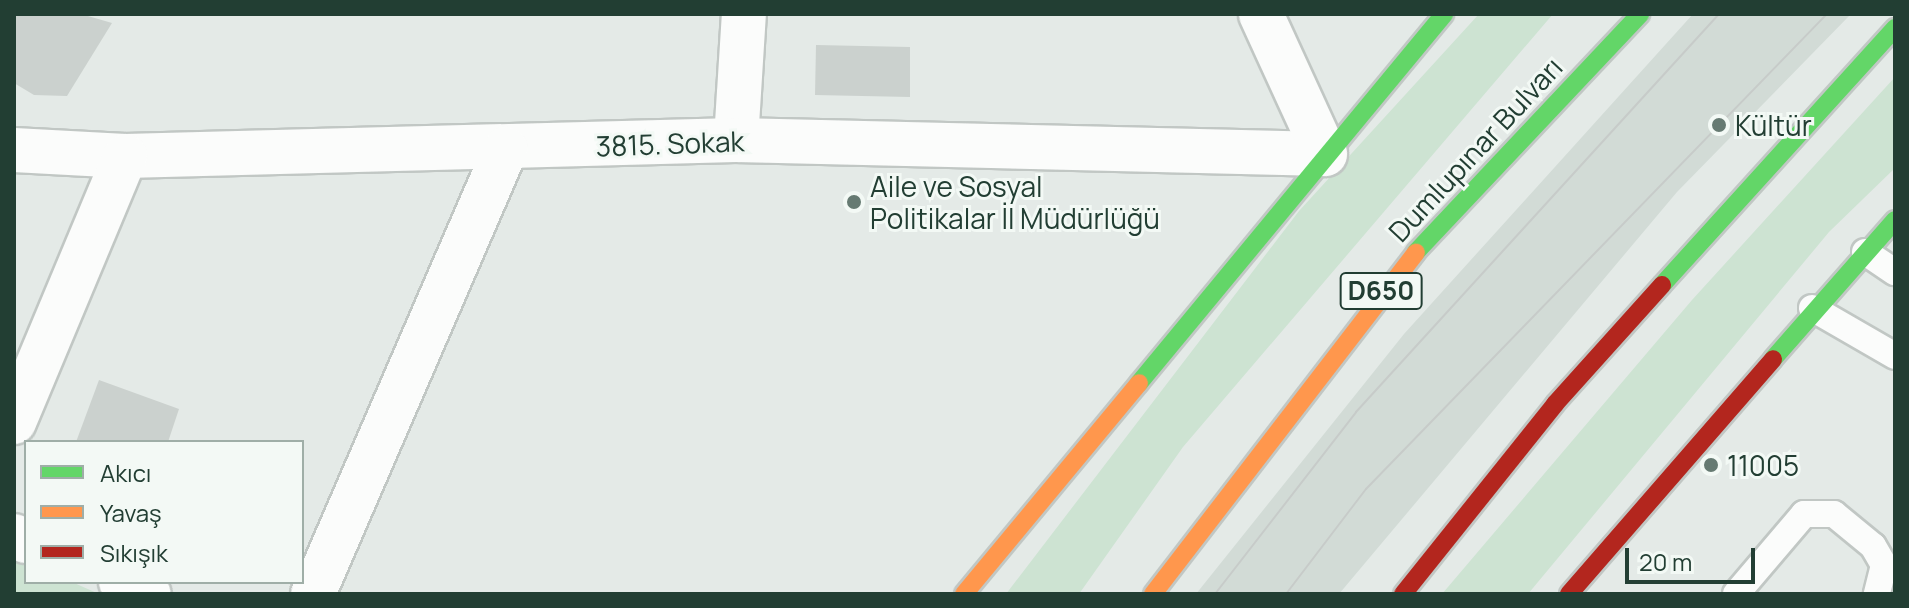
<!DOCTYPE html>
<html>
<head>
<meta charset="utf-8">
<style>
	body { margin:0 }
	#map { position:relative; width:1909px; height:608px; overflow:hidden; background:#e4eae7; font-family:Manrope,sans-serif }
	div>[style] { position:absolute }
	.built>* { inset:0; background:#d2dbd6 }
	.green>* { inset:0; background:#cde3d2 }
	.building>* { inset:0; background:#cbd1ce }
	.roads { filter:drop-shadow(2px 0 #c1c7c4) drop-shadow(-2px 0 #c1c7c4) drop-shadow(0 2px #c1c7c4) drop-shadow(0 -2px #c1c7c4) }
	.lane>* { height:26px; margin:-13px; padding:0 13px; transform-origin:13px; border-radius:13px; background:#fbfcfb }
	.street>* { height:44px; margin:-22px; padding:0 22px; transform-origin:22px; border-radius:22px; background:#fbfcfb }
	.fast>* { height:18px; margin:-9px; padding:0 9px; transform-origin:9px; border-radius:9px; background:#63d668 }
	.slow>* { height:18px; margin:-9px; padding:0 9px; transform-origin:9px; border-radius:9px; background:#ff974d }
	.jam>* { height:18px; margin:-9px; padding:0 9px; transform-origin:9px; border-radius:9px; background:#b3261e }
	.tram>* { height:2px; margin:-1px; padding:0 1px; transform-origin:1px; border-radius:1px; background:#c7cbc9 }
	.dots>* { width:22px; height:22px; translate:-50% -50%; box-sizing:border-box; border:4px solid #f3f9f5; border-radius:50% }
	span { translate:-50% -50%; white-space:nowrap; text-align:center; line-height:1.15; -webkit-text-stroke:6px #f3f9f5; paint-order:stroke }
	.shield-label span { padding:2px 6px; background:#f3f9f5; border:2px solid; border-radius:6px; -webkit-text-stroke-width:0 }
	.shield-label { font-size:26px; color:#223e33; font-weight:700 }
	.poi-label { font-size:28px; color:#223e33 }
	.left { translate:0 -50%; text-align:left }
	.street-label { font-size:28px; color:#223e33 }
	.frame { position:absolute; inset:0; border:16px solid #223e33; pointer-events:none }
	.legend { position:absolute; left:24px; top:440px; width:280px; height:144px; box-sizing:border-box; background:#f3f9f5; border:2px solid #9faea7; margin:0; padding:10px 14px; list-style:none; font-size:24px; color:#223e33 }
	.legend li { display:flex; align-items:center; gap:16px; height:40px }
	.legend b { width:40px; border:2px solid #9faea7 }
	.scale { position:absolute; left:1625px; top:548px; width:130px; height:36px; box-sizing:border-box; border:4px solid #223e33; border-top:0; padding-left:10px; font-size:24px; line-height:28px; white-space:nowrap; color:#223e33; -webkit-text-stroke:6px #f3f9f5; paint-order:stroke }
</style>
</head>
<body>
<div id="map">
	<div class="built">
		<div style="clip-path:polygon(1693px 14px,1851px 14px,1677px 192px,1339px 594px,1196px 594px,1404px 334px)"></div>
	</div>
	<div class="green">
		<div style="clip-path:polygon(1479px 14px,1553px 14px,1183px 447px,1079px 594px,1006px 594px,1299px 211px)"></div>
		<div style="clip-path:polygon(1895px 77px,1895px 168px,1829px 232px,1528px 594px,1442px 594px,1692px 300px)"></div>
		<div style="clip-path:polygon(14px 557px,26px 562px,26px 582px,72px 582px,99px 594px,14px 594px)"></div>
	</div>
	<div class="building">
		<div style="clip-path:polygon(14px 14px,81px 14px,112px 23px,67px 96px,34px 95px,14px 83px)"></div>
		<div style="clip-path:polygon(816px 45px,910px 47px,910px 97px,815px 95px)"></div>
		<div style="clip-path:polygon(99px 380px,179px 409px,168px 442px,76px 442px)"></div>
	</div>
	<div class="roads">
		<div class="lane">
			<div style="left:1865px;top:252px;width:36px;rotate:34deg"></div>
			<div style="left:1812px;top:308px;width:96px;rotate:30deg"></div>
			<div style="left:1736px;top:594px;width:105px;rotate:-49.6deg"></div>
			<div style="left:1804px;top:514px;width:30px"></div>
			<div style="left:1834px;top:514px;width:50px;rotate:39.4deg"></div>
			<div style="left:1873px;top:546px;width:22px;rotate:60deg"></div>
			<div style="left:1884px;top:565px;width:30px;rotate:104deg"></div>
		</div>
		<div class="street">
			<div style="left:736px;top:140px;width:126px;rotate:-86.4deg"></div>
			<div style="left:14px;top:150px;width:111px;rotate:3.1deg"></div>
			<div style="left:125px;top:156px;width:611px;rotate:-1.5deg"></div>
			<div style="left:736px;top:140px;width:589px;rotate:1.36deg"></div>
			<div style="left:1325px;top:154px;width:154px;rotate:-114.6deg"></div>
			<div style="left:14px;top:422px;width:288px;rotate:-67.3deg"></div>
			<div style="left:14px;top:536px;width:13px;rotate:23deg"></div>
			<div style="left:121px;top:582px;width:30px;rotate:23deg"></div>
			<div style="left:313px;top:594px;width:485px;rotate:-66.6deg"></div>
		</div>
		<div class="fast">
			<div style="left:1416px;top:252px;width:327px;rotate:-46.7deg"></div>
			<div style="left:1662px;top:285px;width:347px;rotate:-47.8deg"></div>
			<div style="left:1773px;top:359px;width:185px;rotate:-48.7deg"></div>
			<div style="left:1139px;top:383px;width:479px;rotate:-50.4deg"></div>
		</div>
		<div class="slow">
			<div style="left:964px;top:594px;width:274px;rotate:-50.3deg"></div>
			<div style="left:1153px;top:594px;width:431px;rotate:-52.4deg"></div>
		</div>
		<div class="jam">
			<div style="left:1403px;top:594px;width:243px;rotate:-51.3deg"></div>
			<div style="left:1555px;top:404px;width:160px;rotate:-48deg"></div>
			<div style="left:1569px;top:594px;width:311px;rotate:-49deg"></div>
		</div>
	</div>
	<div class="tram">
		<div style="left:1215px;top:594px;width:230px;rotate:-52.2deg"></div>
		<div style="left:1356px;top:412px;width:539px;rotate:-47.63deg"></div>
		<div style="left:1286px;top:594px;width:132px;rotate:-52.7deg"></div>
		<div style="left:1366px;top:489px;width:662px;rotate:-45.86deg"></div>
	</div>
	<div class="dots">
		<div style="left:1719px;top:125px;background:#667a72"></div>
		<div style="left:854px;top:202px;background:#667a72"></div>
		<div style="left:1711px;top:465px;background:#667a72"></div>
	</div>
	<div class="shield-label">
		<span style="left:1381px;top:291px">D650</span>
	</div>
	<div class="poi-label">
		<span class="left" style="left:1735px;top:125px">Kültür</span>
		<span class="left" style="left:870px;top:202px">Aile ve Sosyal<br>Politikalar İl Müdürlüğü</span>
		<span class="left" style="left:1727px;top:465px">11005</span>
	</div>
	<div class="street-label">
		<span style="left:670px;top:143px;rotate:-2deg">3815. Sokak</span>
		<span style="left:1475px;top:149px;rotate:-47deg">Dumlupınar Bulvarı</span>
	</div>
	<div class="frame"></div>
	<ul class="legend">
	<li><b style="height:10px;background:#63d668"></b>Akıcı</li>
	<li><b style="height:10px;background:#ff974d"></b>Yavaş</li>
	<li><b style="height:10px;background:#b3261e"></b>Sıkışık</li>
	</ul>
	<div class="scale">20 m</div>
</div>
</body>
</html>
